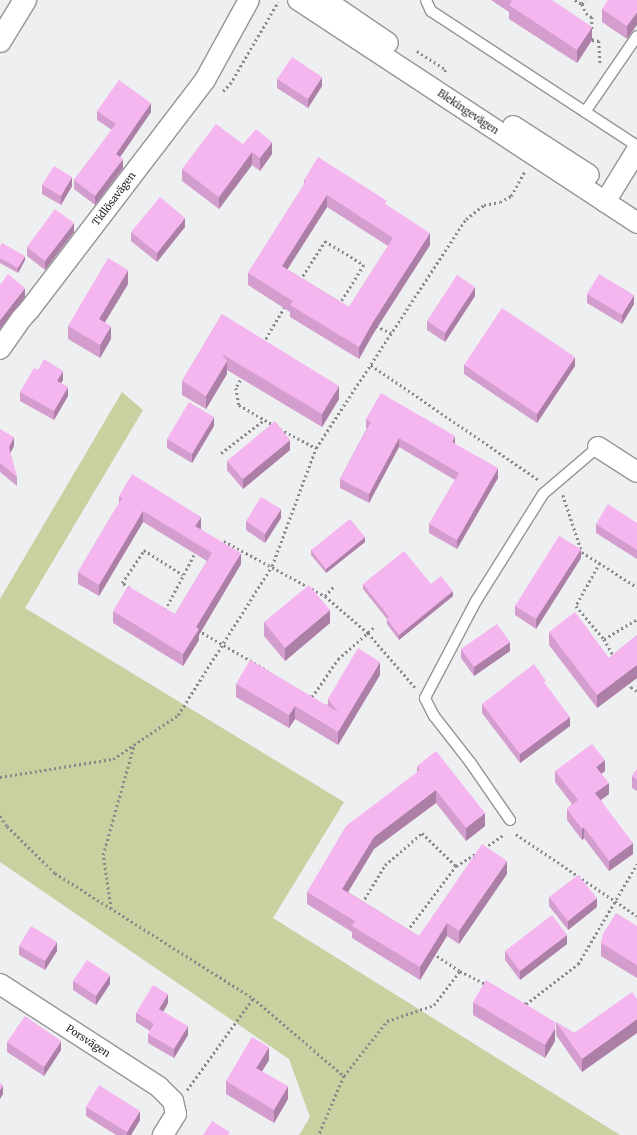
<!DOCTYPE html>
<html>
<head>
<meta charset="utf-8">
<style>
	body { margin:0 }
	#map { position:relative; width:637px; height:1135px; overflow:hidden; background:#eeeff1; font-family:Merriweather,serif }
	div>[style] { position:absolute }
	.green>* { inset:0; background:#c8d19f }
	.path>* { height:2.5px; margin-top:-1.25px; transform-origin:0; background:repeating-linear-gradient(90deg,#88888a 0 2px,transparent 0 5px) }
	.roads { filter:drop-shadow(1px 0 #949597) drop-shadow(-1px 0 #949597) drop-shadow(0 1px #949597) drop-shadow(0 -1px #949597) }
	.service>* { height:10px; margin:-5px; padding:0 5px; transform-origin:5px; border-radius:5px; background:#fff }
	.minor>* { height:20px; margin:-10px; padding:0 10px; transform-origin:10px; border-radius:10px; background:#fff }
	.secondary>* { height:22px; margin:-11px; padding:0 11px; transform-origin:11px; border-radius:11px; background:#fff }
	.wall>* { inset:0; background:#d39dce }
	.shaded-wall>* { inset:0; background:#ac7fa7 }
	.building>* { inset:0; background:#f5b6ef }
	span { translate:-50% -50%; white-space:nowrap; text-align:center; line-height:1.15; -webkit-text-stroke:4px #fff; paint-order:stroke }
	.street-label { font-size:10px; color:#232324 }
</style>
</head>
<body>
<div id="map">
	<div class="green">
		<div style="clip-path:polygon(122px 392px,143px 410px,25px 608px,344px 802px,273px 918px,620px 1135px,299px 1135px,310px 1117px,289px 1059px,0 862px,0 599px)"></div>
	</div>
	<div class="path">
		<div style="left:575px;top:0;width:8px;rotate:30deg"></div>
		<div style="left:582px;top:4px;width:10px;rotate:66deg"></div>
		<div style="left:586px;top:13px;width:7px;rotate:34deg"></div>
		<div style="left:592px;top:17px;width:12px;rotate:90deg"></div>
		<div style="left:582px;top:4px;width:5px;rotate:-53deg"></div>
		<div style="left:592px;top:38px;width:2px;rotate:90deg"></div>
		<div style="left:592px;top:40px;width:7px;rotate:8deg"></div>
		<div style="left:599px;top:41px;width:22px;rotate:87deg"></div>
		<div style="left:417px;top:51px;width:35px;rotate:33deg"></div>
		<div style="left:446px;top:70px;width:4px;rotate:124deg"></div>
		<div style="left:223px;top:91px;width:10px;rotate:-45deg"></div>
		<div style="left:230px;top:84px;width:95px;rotate:-59.7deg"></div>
		<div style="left:300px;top:280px;width:46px;rotate:-57.3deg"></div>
		<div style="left:325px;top:241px;width:46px;rotate:31.6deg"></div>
		<div style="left:364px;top:265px;width:46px;rotate:121.6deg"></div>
		<div style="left:376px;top:326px;width:17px;rotate:25deg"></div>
		<div style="left:263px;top:343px;width:43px;rotate:-59.3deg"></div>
		<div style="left:371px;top:365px;width:204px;rotate:34.4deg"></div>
		<div style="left:243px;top:376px;width:14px;rotate:120deg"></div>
		<div style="left:236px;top:388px;width:17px;rotate:80deg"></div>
		<div style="left:239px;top:405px;width:39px;rotate:30deg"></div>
		<div style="left:280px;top:429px;width:41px;rotate:27.8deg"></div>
		<div style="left:221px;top:453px;width:54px;rotate:-37.5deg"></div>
		<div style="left:563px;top:495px;width:60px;rotate:71.6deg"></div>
		<div style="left:582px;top:552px;width:65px;rotate:32.5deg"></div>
		<div style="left:219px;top:543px;width:5px;rotate:-22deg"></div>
		<div style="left:224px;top:541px;width:115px;rotate:28.6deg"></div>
		<div style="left:325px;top:596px;width:57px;rotate:40.7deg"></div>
		<div style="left:368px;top:633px;width:72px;rotate:49deg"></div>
		<div style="left:600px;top:563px;width:49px;rotate:119.2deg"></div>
		<div style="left:576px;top:606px;width:43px;rotate:49.7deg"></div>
		<div style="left:604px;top:639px;width:39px;rotate:-31deg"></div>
		<div style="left:129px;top:588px;width:9px;rotate:-144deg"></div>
		<div style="left:122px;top:583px;width:40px;rotate:-56deg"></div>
		<div style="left:144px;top:550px;width:46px;rotate:32.7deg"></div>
		<div style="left:325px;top:596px;width:12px;rotate:-48deg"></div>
		<div style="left:165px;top:610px;width:67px;rotate:-62.3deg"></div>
		<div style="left:198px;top:630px;width:81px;rotate:30.4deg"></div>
		<div style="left:604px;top:639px;width:20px;rotate:60deg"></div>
		<div style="left:628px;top:682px;width:6px;rotate:59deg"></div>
		<div style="left:631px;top:687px;width:7px;rotate:34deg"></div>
		<div style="left:310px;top:696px;width:2px;rotate:27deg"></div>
		<div style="left:312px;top:697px;width:46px;rotate:-55.6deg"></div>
		<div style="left:338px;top:659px;width:47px;rotate:-41.5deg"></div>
		<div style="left:0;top:777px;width:114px;rotate:-9.1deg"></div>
		<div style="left:113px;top:759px;width:78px;rotate:-34.1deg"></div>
		<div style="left:178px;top:715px;width:176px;rotate:-57.8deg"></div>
		<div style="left:272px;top:566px;width:126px;rotate:-69.6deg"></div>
		<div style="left:316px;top:448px;width:274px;rotate:-56.8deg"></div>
		<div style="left:466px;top:219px;width:23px;rotate:-38deg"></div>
		<div style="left:484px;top:205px;width:16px;rotate:-11deg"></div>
		<div style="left:500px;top:202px;width:13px;rotate:-29deg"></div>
		<div style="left:511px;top:196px;width:29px;rotate:-61deg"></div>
		<div style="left:0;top:816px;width:12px;rotate:55deg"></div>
		<div style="left:7px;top:826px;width:67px;rotate:44.4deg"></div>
		<div style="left:55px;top:873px;width:234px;rotate:32.3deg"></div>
		<div style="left:253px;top:998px;width:120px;rotate:40.6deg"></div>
		<div style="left:344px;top:1076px;width:64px;rotate:113deg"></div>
		<div style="left:516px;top:834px;width:146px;rotate:34.1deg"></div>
		<div style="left:484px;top:848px;width:25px;rotate:-34deg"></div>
		<div style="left:364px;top:904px;width:2px;rotate:-153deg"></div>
		<div style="left:362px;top:903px;width:44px;rotate:-58.8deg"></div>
		<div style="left:385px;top:865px;width:49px;rotate:-40.9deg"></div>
		<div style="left:422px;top:833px;width:47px;rotate:44.1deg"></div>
		<div style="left:456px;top:866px;width:26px;rotate:-32deg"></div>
		<div style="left:111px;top:909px;width:55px;rotate:-98.4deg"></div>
		<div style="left:103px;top:855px;width:114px;rotate:-74.3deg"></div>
		<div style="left:407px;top:931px;width:81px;rotate:-53deg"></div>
		<div style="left:433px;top:953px;width:32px;rotate:34deg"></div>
		<div style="left:460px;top:971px;width:29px;rotate:27deg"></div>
		<div style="left:524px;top:1003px;width:2px;rotate:27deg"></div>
		<div style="left:526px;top:1004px;width:66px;rotate:-37.6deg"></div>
		<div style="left:578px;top:964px;width:116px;rotate:-59.5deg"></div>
		<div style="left:344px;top:1076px;width:70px;rotate:-52deg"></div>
		<div style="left:387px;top:1021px;width:50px;rotate:-18.8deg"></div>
		<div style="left:434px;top:1005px;width:43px;rotate:-52.6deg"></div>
		<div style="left:187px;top:1090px;width:113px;rotate:-54.3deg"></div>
	</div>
	<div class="roads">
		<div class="service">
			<div style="left:426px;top:0;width:12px;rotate:66deg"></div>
			<div style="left:431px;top:11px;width:246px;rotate:33.2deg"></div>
			<div style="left:585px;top:112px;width:92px;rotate:-55.6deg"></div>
			<div style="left:510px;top:820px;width:70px;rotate:-124.6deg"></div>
			<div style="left:470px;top:762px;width:58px;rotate:-128deg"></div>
			<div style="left:434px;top:716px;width:20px;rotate:-117deg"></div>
			<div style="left:425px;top:698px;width:110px;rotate:-62.3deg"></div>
			<div style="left:476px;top:601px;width:126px;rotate:-57.9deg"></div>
			<div style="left:543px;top:494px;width:72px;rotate:-40.5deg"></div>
		</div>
		<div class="minor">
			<div style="left:298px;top:0;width:406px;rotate:33.3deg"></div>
			<div style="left:325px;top:0;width:76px;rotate:34.3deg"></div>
			<div style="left:513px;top:126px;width:90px;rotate:32.8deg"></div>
			<div style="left:605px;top:202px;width:61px;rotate:-58.4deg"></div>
			<div style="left:0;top:349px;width:37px;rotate:-55deg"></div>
			<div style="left:21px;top:319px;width:13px;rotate:-48deg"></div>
			<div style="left:30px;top:309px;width:288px;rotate:-52.6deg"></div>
			<div style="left:205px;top:80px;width:91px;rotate:-61.2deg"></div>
			<div style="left:598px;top:447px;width:46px;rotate:32.7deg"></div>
			<div style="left:0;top:984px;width:189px;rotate:32.9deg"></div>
			<div style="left:159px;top:1087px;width:20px;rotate:45deg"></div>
			<div style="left:173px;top:1101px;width:13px;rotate:77deg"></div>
			<div style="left:176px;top:1114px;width:25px;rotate:122deg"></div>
		</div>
		<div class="secondary">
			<div style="left:0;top:41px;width:48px;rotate:-58.6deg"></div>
		</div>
	</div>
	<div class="wall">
		<div style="clip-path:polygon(491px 0,552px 0,592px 40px,577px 63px,509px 19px,509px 12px)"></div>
		<div style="clip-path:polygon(637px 0,627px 39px,602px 22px,602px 9px)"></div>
		<div style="clip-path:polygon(277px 79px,322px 86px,308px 108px,277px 88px)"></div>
		<div style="clip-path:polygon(97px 111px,151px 112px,120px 157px,123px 168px,95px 205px,74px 189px,74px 180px,112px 130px,97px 120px)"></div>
		<div style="clip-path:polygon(243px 144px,272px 154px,260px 171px,252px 165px,219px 209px,182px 181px,182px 169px)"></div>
		<div style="clip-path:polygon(evenodd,304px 180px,387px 205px,430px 245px,373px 334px,359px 359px,290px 317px,290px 312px,248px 285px,248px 273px,304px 185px,304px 180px,327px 207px,388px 246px,349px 307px,287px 269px,327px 207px)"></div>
		<div style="clip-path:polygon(42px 185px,72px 186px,61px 205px,42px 194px)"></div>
		<div style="clip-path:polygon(185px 227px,157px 262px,131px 241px,131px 232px)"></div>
		<div style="clip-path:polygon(74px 232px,45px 270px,27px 256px,27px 247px)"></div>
		<div style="clip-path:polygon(0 246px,25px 260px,18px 273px,0 263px)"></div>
		<div style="clip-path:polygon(128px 284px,105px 322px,111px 339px,100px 358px,68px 339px,68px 326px)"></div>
		<div style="clip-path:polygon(587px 294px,634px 304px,622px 324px,587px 303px)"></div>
		<div style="clip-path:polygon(475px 296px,445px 342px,427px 330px,427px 321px)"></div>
		<div style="clip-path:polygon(222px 314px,339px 399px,322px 427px,227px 370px,227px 374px,206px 409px,182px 395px,182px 381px)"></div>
		<div style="clip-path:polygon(464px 365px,575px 366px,537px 423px,464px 374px)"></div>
		<div style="clip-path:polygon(38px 370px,63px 380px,61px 383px,68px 396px,54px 420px,20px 401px,20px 392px)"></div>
		<div style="clip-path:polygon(366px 419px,455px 444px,498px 478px,457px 549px,429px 533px,429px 524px,455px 480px,399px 447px,369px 503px,340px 488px,340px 479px,367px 428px,366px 428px)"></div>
		<div style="clip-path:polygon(214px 426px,192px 463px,167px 448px,167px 439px)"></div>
		<div style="clip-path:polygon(0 429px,14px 446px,10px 453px,17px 477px,17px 486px,0 472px)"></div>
		<div style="clip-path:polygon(290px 450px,243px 489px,227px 470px,227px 461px)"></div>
		<div style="clip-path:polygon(119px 496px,201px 528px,201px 529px,241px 564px,199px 635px,199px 640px,183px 666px,113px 623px,113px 611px,175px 614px,207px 561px,143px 522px,99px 596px,78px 584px,78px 572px,119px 503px)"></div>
		<div style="clip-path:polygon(281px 518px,265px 543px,246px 530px,246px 521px)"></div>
		<div style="clip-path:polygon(637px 523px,637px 559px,596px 533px,596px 524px)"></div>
		<div style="clip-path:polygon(365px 542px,326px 573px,311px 555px,311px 550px)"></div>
		<div style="clip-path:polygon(581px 558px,536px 629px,515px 615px,515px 606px)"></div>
		<div style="clip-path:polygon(363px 584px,453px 596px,399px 640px,387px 624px,387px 619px,363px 589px)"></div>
		<div style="clip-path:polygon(264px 622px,330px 623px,285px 661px,264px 636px)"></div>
		<div style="clip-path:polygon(549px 632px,609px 658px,637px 635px,637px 678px,597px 708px,549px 645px)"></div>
		<div style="clip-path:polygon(461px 649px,510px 651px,474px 676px,461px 658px)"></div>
		<div style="clip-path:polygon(380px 675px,338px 745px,295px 719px,289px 728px,236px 697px,236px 684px,328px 705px,328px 699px)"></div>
		<div style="clip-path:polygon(482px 704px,570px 726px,520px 763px,482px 713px)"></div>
		<div style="clip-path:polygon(417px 766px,485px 826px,466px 841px,436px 803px,374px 849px,348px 892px,419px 936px,507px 874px,459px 944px,447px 936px,420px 980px,352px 938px,352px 932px,307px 904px,307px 892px,417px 773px)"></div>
		<div style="clip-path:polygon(637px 769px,637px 791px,632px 788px,632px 776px)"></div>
		<div style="clip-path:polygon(555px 771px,605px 771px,601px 774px,609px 794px,601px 800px,633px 854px,609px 871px,584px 838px,582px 840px,567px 820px,567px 809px,572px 804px,555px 782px)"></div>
		<div style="clip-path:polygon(549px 897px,597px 907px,568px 930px,549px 906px)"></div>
		<div style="clip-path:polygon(637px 926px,637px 978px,601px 956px,601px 943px)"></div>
		<div style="clip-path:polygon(567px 944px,520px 980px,505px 960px,505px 951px)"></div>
		<div style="clip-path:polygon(19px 946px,57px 951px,45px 970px,19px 955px)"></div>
		<div style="clip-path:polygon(73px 981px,110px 984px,96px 1005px,73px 990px)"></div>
		<div style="clip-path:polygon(637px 999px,582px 1072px,556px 1035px,556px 1022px,574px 1033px)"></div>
		<div style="clip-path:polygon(473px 1002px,555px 1041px,545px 1058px,473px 1015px)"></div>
		<div style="clip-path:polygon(168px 1003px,163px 1012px,188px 1035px,174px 1058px,148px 1043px,148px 1034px,150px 1031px,136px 1022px,136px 1013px)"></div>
		<div style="clip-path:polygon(7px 1042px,61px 1050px,44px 1076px,7px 1052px)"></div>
		<div style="clip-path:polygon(269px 1060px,262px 1071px,288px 1099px,274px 1123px,226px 1094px,226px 1081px)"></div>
		<div style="clip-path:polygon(86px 1107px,140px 1120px,131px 1135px,116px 1135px,86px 1116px)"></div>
	</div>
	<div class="shaded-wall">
		<div style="clip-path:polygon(637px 12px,637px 25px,627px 39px,627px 26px)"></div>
		<div style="clip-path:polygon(592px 27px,592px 40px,577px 63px,577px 50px)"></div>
		<div style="clip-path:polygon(322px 77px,322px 86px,308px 108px,308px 99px)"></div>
		<div style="clip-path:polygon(151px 103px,151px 112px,116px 163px,116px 154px)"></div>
		<div style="clip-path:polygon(272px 142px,272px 154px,260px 171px,260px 158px)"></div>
		<div style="clip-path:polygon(252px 152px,252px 165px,219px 209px,219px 197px)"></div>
		<div style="clip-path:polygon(123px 159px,123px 168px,95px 205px,95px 196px)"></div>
		<div style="clip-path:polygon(72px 177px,72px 186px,61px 205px,61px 196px)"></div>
		<div style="clip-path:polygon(327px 195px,327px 207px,282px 278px,282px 266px)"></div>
		<div style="clip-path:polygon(185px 218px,185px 227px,157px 262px,157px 253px)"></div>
		<div style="clip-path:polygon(74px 223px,74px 232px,45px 270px,45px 261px)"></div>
		<div style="clip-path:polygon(430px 233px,430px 245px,373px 334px,359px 359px,359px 347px,373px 322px)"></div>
		<div style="clip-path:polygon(25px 256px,25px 260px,18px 273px,18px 268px)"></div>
		<div style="clip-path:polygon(128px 270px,128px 284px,99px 332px,99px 319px)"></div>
		<div style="clip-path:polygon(475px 287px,475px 296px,445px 342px,445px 333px)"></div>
		<div style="clip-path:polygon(25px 288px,25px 297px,0 329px,0 320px)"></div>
		<div style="clip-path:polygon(634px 295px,634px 304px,622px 324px,622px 315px)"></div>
		<div style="clip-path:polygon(111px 326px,111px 339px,100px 358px,100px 345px)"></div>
		<div style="clip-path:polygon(575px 357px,575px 366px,537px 423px,537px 414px)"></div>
		<div style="clip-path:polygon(227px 361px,227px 374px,206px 409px,206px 396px)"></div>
		<div style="clip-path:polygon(63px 371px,63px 380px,57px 390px,57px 381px)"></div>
		<div style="clip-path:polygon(339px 386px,339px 399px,322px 427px,322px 414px)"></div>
		<div style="clip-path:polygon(68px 387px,68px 396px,54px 420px,54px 411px)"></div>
		<div style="clip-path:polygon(214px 417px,214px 426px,192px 463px,192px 454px)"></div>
		<div style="clip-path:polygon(455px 436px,455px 445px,452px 442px)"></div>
		<div style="clip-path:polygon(14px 437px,14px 446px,9px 456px,9px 447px)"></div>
		<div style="clip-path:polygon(399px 438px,399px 447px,369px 503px,369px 494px)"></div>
		<div style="clip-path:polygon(290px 440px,290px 450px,243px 489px,243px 479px)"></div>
		<div style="clip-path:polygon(498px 468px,498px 478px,457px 549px,457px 540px)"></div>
		<div style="clip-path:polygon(281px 509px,281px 518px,265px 543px,265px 534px)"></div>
		<div style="clip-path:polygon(143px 511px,143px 522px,99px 596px,99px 585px)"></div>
		<div style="clip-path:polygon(201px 517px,201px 528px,195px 537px,195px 526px)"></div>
		<div style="clip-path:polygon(365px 537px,365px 542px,326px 573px,326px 569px)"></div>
		<div style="clip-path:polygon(581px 549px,581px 558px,536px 629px,536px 619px)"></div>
		<div style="clip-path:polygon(241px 553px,241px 564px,199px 635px,199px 640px,183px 666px,183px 654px,196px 627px)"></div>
		<div style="clip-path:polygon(453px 591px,453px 596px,399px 640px,399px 635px)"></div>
		<div style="clip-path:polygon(330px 610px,330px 623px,285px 661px,285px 648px)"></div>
		<div style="clip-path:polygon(510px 642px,510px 651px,474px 676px,474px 667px)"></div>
		<div style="clip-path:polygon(380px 662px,380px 675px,338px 745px,338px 732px)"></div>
		<div style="clip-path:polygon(637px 665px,637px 678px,597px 708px,597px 695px)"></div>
		<div style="clip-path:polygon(295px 706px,295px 719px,289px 728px,289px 715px)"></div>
		<div style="clip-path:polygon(570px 717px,570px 726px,520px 763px,520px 754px)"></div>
		<div style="clip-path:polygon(605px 760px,605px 771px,596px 778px,596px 767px)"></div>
		<div style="clip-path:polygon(609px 783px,609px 794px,595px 804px,595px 793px)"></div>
		<div style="clip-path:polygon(436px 790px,436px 803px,374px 849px,342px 902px,342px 889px,374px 837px)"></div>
		<div style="clip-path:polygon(485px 813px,485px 826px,466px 841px,466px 828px)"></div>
		<div style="clip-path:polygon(584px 827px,584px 838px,582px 840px,582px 829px)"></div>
		<div style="clip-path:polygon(633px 843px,633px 854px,609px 871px,609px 861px)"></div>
		<div style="clip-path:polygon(507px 861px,507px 874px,459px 944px,459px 931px)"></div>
		<div style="clip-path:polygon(597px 898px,597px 907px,568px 930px,568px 921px)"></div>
		<div style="clip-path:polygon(447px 923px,447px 936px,420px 980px,420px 967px)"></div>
		<div style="clip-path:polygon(567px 935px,567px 944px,520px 980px,520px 971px)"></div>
		<div style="clip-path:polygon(57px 942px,57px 951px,45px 970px,45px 961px)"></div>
		<div style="clip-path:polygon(110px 975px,110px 984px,96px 1005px,96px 996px)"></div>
		<div style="clip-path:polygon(168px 994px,168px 1003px,159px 1019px,159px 1009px)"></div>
		<div style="clip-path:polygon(637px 1019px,637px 1033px,582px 1072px,582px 1059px)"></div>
		<div style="clip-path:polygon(188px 1026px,188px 1035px,174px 1058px,174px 1049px)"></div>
		<div style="clip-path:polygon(555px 1028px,555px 1041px,545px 1058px,545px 1045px)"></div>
		<div style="clip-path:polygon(61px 1041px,61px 1050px,44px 1076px,44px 1067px)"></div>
		<div style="clip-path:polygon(269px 1047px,269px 1060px,256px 1081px,256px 1068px)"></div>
		<div style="clip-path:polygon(3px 1085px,3px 1094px,0 1099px,0 1090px)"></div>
		<div style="clip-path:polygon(288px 1086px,288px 1099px,274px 1123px,274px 1110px)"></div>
		<div style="clip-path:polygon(140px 1111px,140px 1120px,131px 1135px,127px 1135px,127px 1132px)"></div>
	</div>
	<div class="building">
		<div style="clip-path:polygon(511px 0,552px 0,592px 27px,577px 50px,509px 5px,512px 1px)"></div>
		<div style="clip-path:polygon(608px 0,637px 0,637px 12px,627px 26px,602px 9px)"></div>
		<div style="clip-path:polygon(292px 57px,322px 77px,308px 99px,277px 79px)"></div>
		<div style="clip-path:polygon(119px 80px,151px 103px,116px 154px,123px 159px,95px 196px,74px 180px,116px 124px,97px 111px)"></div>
		<div style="clip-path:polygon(216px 124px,243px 144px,256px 129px,272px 142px,260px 158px,252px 152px,219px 197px,182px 169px)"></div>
		<div style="clip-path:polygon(evenodd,318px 157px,387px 201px,385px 204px,430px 233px,373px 322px,359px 347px,290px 305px,293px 301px,248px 273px,306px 181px,304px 180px,318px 157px,327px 195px,393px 238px,349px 307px,282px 266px,327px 195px)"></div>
		<div style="clip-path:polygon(54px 166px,72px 177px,61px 196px,42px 185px)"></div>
		<div style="clip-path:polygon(160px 197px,185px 218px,157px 253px,131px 232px)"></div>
		<div style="clip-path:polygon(55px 209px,74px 223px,45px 261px,27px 247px)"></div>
		<div style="clip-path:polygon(2px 243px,25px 256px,18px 268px,0 258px,0 246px)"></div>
		<div style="clip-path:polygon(108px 258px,128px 270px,99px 319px,111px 326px,100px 345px,68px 326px)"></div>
		<div style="clip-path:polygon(8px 274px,25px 288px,0 320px,0 285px)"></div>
		<div style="clip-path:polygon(599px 274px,634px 295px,622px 315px,587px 294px)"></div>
		<div style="clip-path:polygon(457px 275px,475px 287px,445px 333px,427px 321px)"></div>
		<div style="clip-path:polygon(502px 308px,575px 357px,537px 414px,464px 365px)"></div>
		<div style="clip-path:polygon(222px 314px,339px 386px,322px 414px,222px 354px,227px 361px,206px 396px,182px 381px)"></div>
		<div style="clip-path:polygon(44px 359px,63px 371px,57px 381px,68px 387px,54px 411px,20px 392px,34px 368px,38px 370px)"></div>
		<div style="clip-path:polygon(381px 393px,455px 436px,452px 442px,498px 468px,457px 540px,429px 524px,459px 473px,399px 438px,369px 494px,340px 479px,371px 422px,366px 419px)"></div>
		<div style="clip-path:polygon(189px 402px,214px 417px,192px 454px,167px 439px)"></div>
		<div style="clip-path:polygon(275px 421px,290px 440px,243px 479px,227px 461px)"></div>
		<div style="clip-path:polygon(0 429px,14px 437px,9px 447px,17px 477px,0 463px)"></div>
		<div style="clip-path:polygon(132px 474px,201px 517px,195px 526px,241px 553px,196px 627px,199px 629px,183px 654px,113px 611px,128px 586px,175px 614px,212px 553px,143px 511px,99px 585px,78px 572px,122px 498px,119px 496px)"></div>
		<div style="clip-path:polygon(261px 497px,281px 509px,265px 534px,246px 521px)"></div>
		<div style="clip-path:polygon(608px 504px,637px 523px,637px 550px,596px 524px)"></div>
		<div style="clip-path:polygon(350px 519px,365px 537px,326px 569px,311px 550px)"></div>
		<div style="clip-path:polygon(559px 536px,581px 549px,536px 619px,515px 606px)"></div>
		<div style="clip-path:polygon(404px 551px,431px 584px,441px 576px,453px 591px,399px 635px,387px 619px,389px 617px,363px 584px)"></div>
		<div style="clip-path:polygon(309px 585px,330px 610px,285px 648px,264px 622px)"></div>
		<div style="clip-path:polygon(575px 612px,609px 658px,637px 635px,637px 665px,597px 695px,549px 632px)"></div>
		<div style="clip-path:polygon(497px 624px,510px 642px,474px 667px,461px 649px)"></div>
		<div style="clip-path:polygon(358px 648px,380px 662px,338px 732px,295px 706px,289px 715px,236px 684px,250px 660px,338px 712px,328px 699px)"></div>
		<div style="clip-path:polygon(534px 664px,546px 681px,544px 682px,570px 717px,520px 754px,482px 704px)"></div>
		<div style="clip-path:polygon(592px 744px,605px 760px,596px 767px,609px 783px,595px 793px,633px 843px,609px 861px,584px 827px,582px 829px,567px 809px,578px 800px,555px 771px)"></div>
		<div style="clip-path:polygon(436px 751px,485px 813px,466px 828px,436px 790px,374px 837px,342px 889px,419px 936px,482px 844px,507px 861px,459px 931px,447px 923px,420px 967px,352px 926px,355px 921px,307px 892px,346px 826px,420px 770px,417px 766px)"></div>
		<div style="clip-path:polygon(637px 769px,637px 780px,632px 776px)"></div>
		<div style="clip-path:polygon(578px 875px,597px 898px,568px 921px,549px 897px)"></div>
		<div style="clip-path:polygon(616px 913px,637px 926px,637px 965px,601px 943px,603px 934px)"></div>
		<div style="clip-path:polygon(552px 915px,567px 935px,520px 971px,505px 951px)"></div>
		<div style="clip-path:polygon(31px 926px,57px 942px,45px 961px,19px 946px)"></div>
		<div style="clip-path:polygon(87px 960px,110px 975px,96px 996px,73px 981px)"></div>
		<div style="clip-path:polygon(486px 980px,555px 1022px,555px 1028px,545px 1045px,473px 1002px)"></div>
		<div style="clip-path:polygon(153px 985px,168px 994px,159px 1009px,188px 1026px,174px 1049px,148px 1034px,154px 1024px,136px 1013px)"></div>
		<div style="clip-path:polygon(632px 992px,637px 999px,637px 1019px,582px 1059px,556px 1022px,574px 1033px)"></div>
		<div style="clip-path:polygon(25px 1016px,61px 1041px,44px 1067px,7px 1042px)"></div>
		<div style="clip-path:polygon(252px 1037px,269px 1047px,256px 1068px,288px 1086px,274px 1110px,226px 1081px)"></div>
		<div style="clip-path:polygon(0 1083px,3px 1085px,0 1090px)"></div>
		<div style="clip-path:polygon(99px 1085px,140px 1111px,127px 1132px,86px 1107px)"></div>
		<div style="clip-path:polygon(212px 1121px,230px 1132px,228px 1135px,203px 1135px)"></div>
	</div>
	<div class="street-label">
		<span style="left:468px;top:112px;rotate:34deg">Blekingevägen</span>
		<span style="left:114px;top:199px;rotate:-53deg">Tidlösavägen</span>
		<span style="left:88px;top:1041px;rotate:33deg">Porsvägen</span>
	</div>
</div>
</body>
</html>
